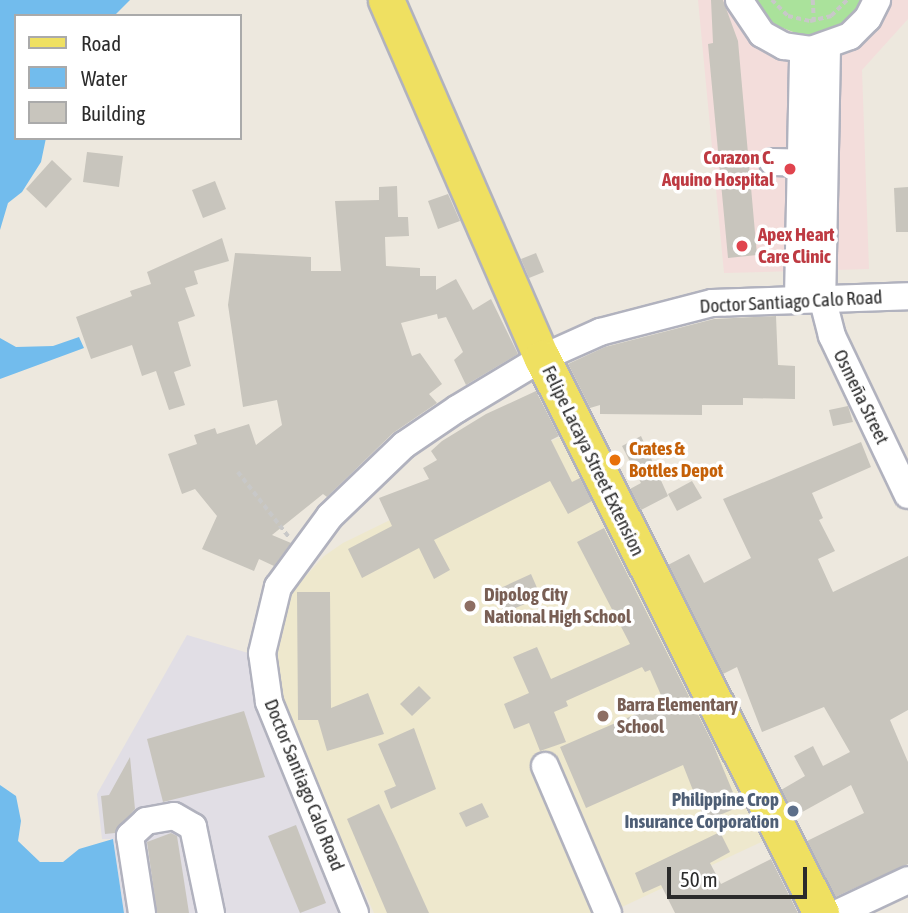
<!DOCTYPE html>
<html>
<head>
<meta charset="utf-8">
<style>
	body { margin:0 }
	#map { position:relative; width:908px; height:913px; overflow:hidden; background:#ede8de; font-family:"Asap Condensed",sans-serif }
	div>[style] { position:absolute }
	.industrial>* { inset:0; background:#e1dee5 }
	.education>* { inset:0; background:#eee8cd }
	.medical>* { inset:0; background:#f3dddb }
	.green>* { inset:0; background:#aae29b }
	.water>* { inset:0; background:#72bced }
	.building>* { inset:0; background:#c8c5bd }
	.path>* { height:3.5px; margin-top:-1.75px; transform-origin:0; background:repeating-linear-gradient(90deg,#c8c8c8 0 5px,transparent 0 8.5px) }
	.roads { filter:drop-shadow(2px 0 #b1b2be) drop-shadow(-2px 0 #b1b2be) drop-shadow(0 2px #b1b2be) drop-shadow(0 -2px #b1b2be) }
	.minor>* { height:26px; margin:-13px; padding:0 13px; transform-origin:13px; border-radius:13px; background:#fff }
	.major>* { height:35px; margin:-17.5px; padding:0 17.5px; transform-origin:17.5px; border-radius:17.5px; background:#efe061 }
	.dots>* { width:19px; height:19px; translate:-50% -50%; box-sizing:border-box; border:4px solid #fff; border-radius:50% }
	span { translate:-50% -50%; white-space:nowrap; text-align:center; line-height:1.15; -webkit-text-stroke:7px #fff; paint-order:stroke }
	.health-label { font-size:19px; color:#be3a42; font-weight:700 }
	.right { translate:-100% -50%; text-align:right }
	.left { translate:0 -50%; text-align:left }
	.street-label { font-size:19px; color:#2b2b2b }
	.food-label { font-size:19px; color:#c56008; font-weight:700 }
	.education-label { font-size:19px; color:#785e54; font-weight:700 }
	.service-label { font-size:19px; color:#4e5e75; font-weight:700 }
	.legend { position:absolute; left:14px; top:14px; width:228px; height:126px; box-sizing:border-box; background:#fff; border:2px solid #aaa; margin:0; padding:9px 12px; list-style:none; font-size:21px; color:#2b2b2b }
	.legend li { display:flex; align-items:center; gap:14px; height:35px }
	.legend b { width:35px; border:2px solid #aaa }
	.scale { position:absolute; left:667px; top:867px; width:140px; height:32px; box-sizing:border-box; border:4px solid #2b2b2b; border-top:0; padding-left:9px; font-size:21px; line-height:24px; white-space:nowrap; color:#2b2b2b; -webkit-text-stroke:5px #fff; paint-order:stroke }
</style>
</head>
<body>
<div id="map">
	<div class="industrial">
		<div style="clip-path:polygon(187px 635px,255px 655px,278px 745px,341px 913px,124px 913px,113px 839px,102px 839px,97px 794px)"></div>
	</div>
	<div class="education">
		<div style="clip-path:polygon(566px 434px,772px 837px,609px 913px,374px 913px,290px 723px,277px 679px,274px 649px,292px 591px,324px 556px,343px 543px)"></div>
	</div>
	<div class="medical">
		<div style="clip-path:polygon(698px 0,908px 0,908px 19px,862px 70px,869px 269px,724px 273px)"></div>
	</div>
	<div class="green">
		<div style="clip-path:polygon(753px 0,862px 0,844px 24px,806px 37px,770px 23px)"></div>
	</div>
	<div class="water">
		<div style="clip-path:polygon(0 0,130px 0,114px 16px,16px 16px,16px 138px,46px 138px,41px 162px,22px 192px,8px 203px,0 230px)"></div>
		<div style="clip-path:polygon(79px 337px,84px 348px,0 379px,0 338px,16px 347px,53px 346px)"></div>
		<div style="clip-path:polygon(0 785px,16px 796px,21px 821px,18px 841px,40px 862px,63px 862px,79px 849px,113px 839px,124px 913px,0 913px)"></div>
	</div>
	<div class="building">
		<div style="clip-path:polygon(711px 0,723px 0,738px 41px,757px 255px,728px 258px,708px 44px,713px 43px)"></div>
		<div style="clip-path:polygon(87px 152px,123px 156px,119px 187px,83px 182px)"></div>
		<div style="clip-path:polygon(52px 160px,72px 179px,46px 208px,26px 189px)"></div>
		<div style="clip-path:polygon(215px 181px,226px 209px,203px 218px,192px 190px)"></div>
		<div style="clip-path:polygon(397px 186px,398px 217px,408px 217px,409px 236px,385px 237px,386px 266px,420px 268px,420px 276px,436px 276px,436px 290px,456px 279px,473px 310px,491px 299px,518px 354px,466px 385px,454px 360px,463px 352px,446px 317px,438px 319px,437px 314px,401px 323px,412px 356px,420px 353px,442px 384px,429px 394px,437px 403px,393px 433px,327px 497px,323px 494px,272px 535px,291px 543px,274px 566px,259px 559px,254px 571px,202px 549px,217px 516px,195px 489px,182px 494px,168px 454px,197px 444px,194px 435px,215px 428px,217px 434px,249px 424px,256px 445px,282px 425px,277px 400px,243px 407px,228px 305px,235px 253px,311px 257px,311px 271px,341px 271px,335px 201px,379px 200px,379px 187px)"></div>
		<div style="clip-path:polygon(908px 187px,908px 232px,896px 232px,894px 188px)"></div>
		<div style="clip-path:polygon(448px 194px,460px 221px,438px 229px,428px 201px)"></div>
		<div style="clip-path:polygon(222px 238px,229px 261px,194px 271px,198px 284px,185px 288px,195px 316px,178px 322px,191px 366px,174px 372px,185px 405px,169px 410px,156px 371px,142px 376px,132px 345px,91px 359px,76px 317px,132px 296px,130px 291px,151px 284px,147px 272px)"></div>
		<div style="clip-path:polygon(536px 253px,544px 272px,529px 278px,521px 259px)"></div>
		<div style="clip-path:polygon(776px 316px,778px 365px,795px 366px,795px 399px,743px 398px,743px 405px,702px 405px,702px 415px,600px 414px,600px 405px,590px 408px,568px 364px,605px 347px,714px 319px)"></div>
		<div style="clip-path:polygon(536px 391px,559px 436px,551px 440px,572px 482px,580px 478px,592px 501px,568px 514px,550px 481px,434px 540px,450px 570px,434px 579px,419px 548px,362px 578px,348px 549px,392px 526px,379px 498px,429px 479px,423px 468px,437px 460px,431px 451px,442px 441px,486px 414px)"></div>
		<div style="clip-path:polygon(848px 406px,853px 422px,833px 426px,829px 410px)"></div>
		<div style="clip-path:polygon(641px 436px,668px 496px,641px 510px,630px 489px,641px 483px,622px 446px)"></div>
		<div style="clip-path:polygon(861px 442px,871px 467px,812px 493px,823px 518px,819px 520px,835px 551px,818px 559px,833px 592px,908px 556px,908px 710px,890px 720px,908px 762px,908px 864px,835px 897px,807px 841px,864px 813px,851px 785px,795px 816px,781px 790px,805px 776px,794px 756px,813px 746px,823px 766px,850px 752px,824px 707px,762px 732px,737px 667px,723px 674px,668px 565px,689px 554px,704px 583px,751px 558px,723px 499px)"></div>
		<div style="clip-path:polygon(692px 481px,702px 498px,677px 511px,668px 494px)"></div>
		<div style="clip-path:polygon(604px 528px,713px 744px,739px 807px,705px 821px,683px 765px,586px 808px,560px 747px,664px 702px,650px 670px,645px 672px,642px 667px,566px 701px,568px 706px,554px 712px,566px 742px,540px 751px,529px 723px,514px 729px,504px 704px,529px 693px,513px 657px,537px 647px,551px 679px,630px 644px,577px 542px)"></div>
		<div style="clip-path:polygon(531px 574px,541px 597px,504px 613px,494px 591px)"></div>
		<div style="clip-path:polygon(297px 592px,330px 592px,331px 708px,368px 693px,384px 734px,327px 751px,318px 720px,298px 720px)"></div>
		<div style="clip-path:polygon(419px 686px,431px 698px,412px 716px,400px 704px)"></div>
		<div style="clip-path:polygon(244px 711px,265px 777px,163px 802px,147px 739px)"></div>
		<div style="clip-path:polygon(414px 728px,436px 789px,391px 809px,384px 791px,396px 786px,378px 744px)"></div>
		<div style="clip-path:polygon(130px 757px,135px 809px,115px 833px,105px 834px,101px 796px,109px 795px)"></div>
		<div style="clip-path:polygon(482px 803px,489px 817px,466px 827px,459px 813px)"></div>
		<div style="clip-path:polygon(379px 804px,397px 842px,429px 913px,387px 913px,347px 819px)"></div>
		<div style="clip-path:polygon(296px 825px,326px 903px,300px 913px,268px 836px)"></div>
		<div style="clip-path:polygon(720px 832px,730px 852px,710px 863px,721px 884px,771px 859px,798px 913px,675px 913px,661px 885px,643px 893px,635px 873px)"></div>
		<div style="clip-path:polygon(171px 833px,177px 836px,189px 913px,157px 913px,147px 842px)"></div>
	</div>
	<div class="path">
		<div style="left:772px;top:0;width:23px;rotate:45deg"></div>
		<div style="left:788px;top:16px;width:23px;rotate:13deg"></div>
		<div style="left:810px;top:21px;width:22px;rotate:-13deg"></div>
		<div style="left:831px;top:16px;width:23px;rotate:-45deg"></div>
		<div style="left:813px;top:0;width:22px;rotate:87deg"></div>
		<div style="left:238px;top:472px;width:83px;rotate:51.9deg"></div>
	</div>
	<div class="roads">
		<div class="minor">
			<div style="left:739px;top:0;width:41px;rotate:55.9deg"></div>
			<div style="left:762px;top:34px;width:25px;rotate:29deg"></div>
			<div style="left:784px;top:46px;width:27px;rotate:8deg"></div>
			<div style="left:811px;top:50px;width:41px;rotate:-19.7deg"></div>
			<div style="left:850px;top:36px;width:25px;rotate:-45deg"></div>
			<div style="left:868px;top:18px;width:20px;rotate:-63deg"></div>
			<div style="left:827px;top:47px;width:250px;rotate:91.1deg"></div>
			<div style="left:822px;top:297px;width:40px;rotate:75.6deg"></div>
			<div style="left:832px;top:336px;width:176px;rotate:64.5deg"></div>
			<div style="left:773px;top:162px;width:43px;rotate:1.3deg"></div>
			<div style="left:798px;top:298px;width:248px;rotate:-88.8deg"></div>
			<div style="left:545px;top:766px;width:160px;rotate:66.8deg"></div>
			<div style="left:142px;top:913px;width:78px;rotate:-98.9deg"></div>
			<div style="left:130px;top:836px;width:22px;rotate:-43deg"></div>
			<div style="left:146px;top:821px;width:28px;rotate:-10deg"></div>
			<div style="left:174px;top:816px;width:22px;rotate:30deg"></div>
			<div style="left:193px;top:827px;width:88px;rotate:78.2deg"></div>
			<div style="left:355px;top:913px;width:228px;rotate:-112.2deg"></div>
			<div style="left:269px;top:702px;width:49px;rotate:-98.1deg"></div>
			<div style="left:262px;top:653px;width:68px;rotate:-76.4deg"></div>
			<div style="left:278px;top:587px;width:88px;rotate:-53.8deg"></div>
			<div style="left:330px;top:516px;width:103px;rotate:-43.8deg"></div>
			<div style="left:404px;top:445px;width:64px;rotate:-34.2deg"></div>
			<div style="left:457px;top:409px;width:99px;rotate:-31deg"></div>
			<div style="left:542px;top:358px;width:64px;rotate:-24.1deg"></div>
			<div style="left:600px;top:332px;width:116px;rotate:-14.5deg"></div>
			<div style="left:712px;top:303px;width:196px;rotate:-2deg"></div>
			<div style="left:838px;top:913px;width:77px;rotate:-25.2deg"></div>
		</div>
		<div class="major">
			<div style="left:386px;top:0;width:391px;rotate:66.5deg"></div>
			<div style="left:542px;top:358px;width:621px;rotate:63.31deg"></div>
		</div>
	</div>
	<div class="dots">
		<div style="left:790px;top:169px;background:#e0444e"></div>
		<div style="left:742px;top:246px;background:#e0444e"></div>
		<div style="left:615px;top:460px;background:#e8710a"></div>
		<div style="left:470px;top:606px;background:#8d6e63"></div>
		<div style="left:603px;top:716px;background:#8d6e63"></div>
		<div style="left:793px;top:811px;background:#5c6f8a"></div>
	</div>
	<div class="health-label">
		<span class="right" style="left:774px;top:169px">Corazon C.<br>Aquino Hospital</span>
		<span class="left" style="left:758px;top:246px">Apex Heart<br>Care Clinic</span>
	</div>
	<div class="street-label">
		<span style="left:791px;top:302px;rotate:-3deg">Doctor Santiago Calo Road</span>
		<span style="left:861px;top:397px;rotate:64deg">Osmeña Street</span>
		<span style="left:593px;top:461px;rotate:64deg">Felipe Lacaya Street Extension</span>
		<span style="left:304px;top:785px;rotate:68deg">Doctor Santiago Calo Road</span>
	</div>
	<div class="food-label">
		<span class="left" style="left:629px;top:460px">Crates &amp;<br>Bottles Depot</span>
	</div>
	<div class="education-label">
		<span class="left" style="left:484px;top:606px">Dipolog City<br>National High School</span>
		<span class="left" style="left:617px;top:716px">Barra Elementary<br>School</span>
	</div>
	<div class="service-label">
		<span class="right" style="left:779px;top:811px">Philippine Crop<br>Insurance Corporation</span>
	</div>
	<ul class="legend">
	<li><b style="height:9px;background:#efe061"></b>Road</li>
	<li><b style="height:19px;background:#72bced"></b>Water</li>
	<li><b style="height:19px;background:#c8c5bd"></b>Building</li>
	</ul>
	<div class="scale">50 m</div>
</div>
</body>
</html>
